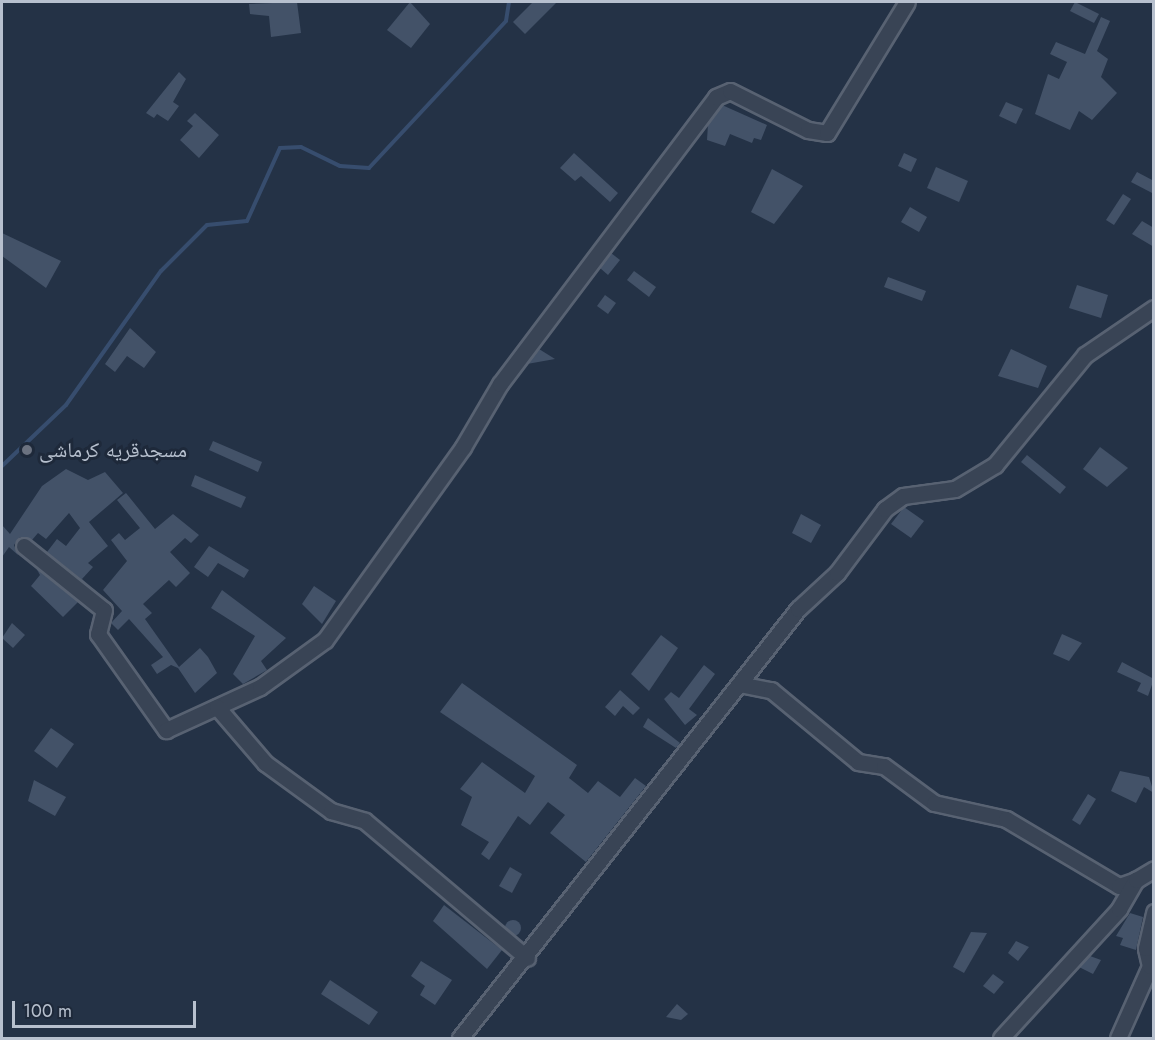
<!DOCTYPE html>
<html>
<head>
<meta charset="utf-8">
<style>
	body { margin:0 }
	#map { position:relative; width:1155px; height:1040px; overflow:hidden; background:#243246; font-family:Jost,"Noto Naskh Arabic",sans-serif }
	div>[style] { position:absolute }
	.stream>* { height:4px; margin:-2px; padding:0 2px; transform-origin:2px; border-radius:2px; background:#374d6e }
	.building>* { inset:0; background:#435268 }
	.round { border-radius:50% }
	.roads { filter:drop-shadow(2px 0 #586272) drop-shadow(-2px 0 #586272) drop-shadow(0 2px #586272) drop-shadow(0 -2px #586272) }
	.minor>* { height:15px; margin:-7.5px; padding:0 7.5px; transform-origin:7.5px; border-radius:7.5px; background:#394455 }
	.dots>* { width:16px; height:16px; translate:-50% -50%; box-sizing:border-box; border:3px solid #1e293a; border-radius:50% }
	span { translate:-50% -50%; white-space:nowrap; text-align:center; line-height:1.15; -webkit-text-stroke:6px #1e293a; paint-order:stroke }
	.poi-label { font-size:21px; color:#b7c0ce }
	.left { translate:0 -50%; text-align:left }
	.frame { position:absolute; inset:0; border:3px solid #b7c0ce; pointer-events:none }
	.scale { position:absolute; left:12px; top:1001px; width:184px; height:27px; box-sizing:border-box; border:3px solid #b7c0ce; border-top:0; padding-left:8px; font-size:18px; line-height:21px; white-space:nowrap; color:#b7c0ce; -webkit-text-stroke:4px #1e293a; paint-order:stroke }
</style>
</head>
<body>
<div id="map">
	<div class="stream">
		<div style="left:2px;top:466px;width:88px;rotate:-43.6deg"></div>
		<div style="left:66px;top:405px;width:164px;rotate:-54.7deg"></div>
		<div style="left:161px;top:271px;width:65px;rotate:-45deg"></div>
		<div style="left:207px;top:225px;width:40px;rotate:-5.7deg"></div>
		<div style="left:247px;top:221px;width:80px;rotate:-65.7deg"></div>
		<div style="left:280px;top:148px;width:21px;rotate:-3deg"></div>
		<div style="left:301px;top:147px;width:43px;rotate:26deg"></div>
		<div style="left:340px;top:166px;width:29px;rotate:4deg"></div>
		<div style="left:369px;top:168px;width:201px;rotate:-47deg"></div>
		<div style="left:506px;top:21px;width:19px;rotate:-81deg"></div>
	</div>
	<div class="building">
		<div style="clip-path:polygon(297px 2px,301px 33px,271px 37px,269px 16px,250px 14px,249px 4px)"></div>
		<div style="clip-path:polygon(410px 2px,430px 24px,411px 48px,387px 30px)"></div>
		<div style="clip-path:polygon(533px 2px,557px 2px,525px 34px,513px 22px)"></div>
		<div style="clip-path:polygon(1075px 2px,1099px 14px,1094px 23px,1070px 11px)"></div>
		<div style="clip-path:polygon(1101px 17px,1110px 21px,1097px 51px,1108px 59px,1101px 77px,1117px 93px,1092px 120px,1079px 111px,1070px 130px,1035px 114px,1048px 74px,1059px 79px,1067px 62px,1050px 54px,1056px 42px,1085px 54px)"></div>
		<div style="clip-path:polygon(179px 72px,186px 79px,173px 102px,179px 106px,168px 121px,157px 114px,154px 118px,146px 113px)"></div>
		<div style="clip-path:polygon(1006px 102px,1023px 109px,1016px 124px,999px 116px)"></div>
		<div style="clip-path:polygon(722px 105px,767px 125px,761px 140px,754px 138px,752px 143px,730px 134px,725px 146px,707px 140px,708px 124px)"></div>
		<div style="clip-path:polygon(195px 113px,219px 135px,199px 158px,180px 140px,193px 126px,187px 121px)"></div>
		<div style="clip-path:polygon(574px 153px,618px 193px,610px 202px,581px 176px,575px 181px,560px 168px)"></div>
		<div style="clip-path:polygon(904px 153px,917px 159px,911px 172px,898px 166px)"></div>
		<div style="clip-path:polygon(936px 167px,968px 181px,959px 202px,927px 188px)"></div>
		<div style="clip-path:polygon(772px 169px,803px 186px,774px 224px,751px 212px)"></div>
		<div style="clip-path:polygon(1137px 172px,1154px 181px,1154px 194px,1131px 182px)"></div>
		<div style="clip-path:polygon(1123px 194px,1131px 199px,1114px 225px,1106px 220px)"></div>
		<div style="clip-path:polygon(910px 207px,927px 217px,919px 232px,901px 222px)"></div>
		<div style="clip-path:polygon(1142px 221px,1154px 228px,1154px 247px,1132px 234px)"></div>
		<div style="clip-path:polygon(2px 233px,61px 261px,46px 288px,2px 256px)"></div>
		<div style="clip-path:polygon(611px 253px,620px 260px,608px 275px,600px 268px)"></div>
		<div style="clip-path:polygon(634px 271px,656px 287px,649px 297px,627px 280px)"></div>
		<div style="clip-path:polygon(888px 277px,926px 291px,922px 301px,884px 287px)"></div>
		<div style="clip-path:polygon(1077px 285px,1108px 295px,1101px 318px,1069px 308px)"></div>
		<div style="clip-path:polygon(605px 295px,616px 303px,608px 314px,597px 306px)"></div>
		<div style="clip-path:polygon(130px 328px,156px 352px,144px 368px,127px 356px,115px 372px,105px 364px)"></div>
		<div style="clip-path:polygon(539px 349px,555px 359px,527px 364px)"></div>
		<div style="clip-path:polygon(1011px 349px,1047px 366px,1038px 388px,998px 376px)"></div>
		<div style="clip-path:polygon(213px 441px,262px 462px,258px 472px,209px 450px)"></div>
		<div style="clip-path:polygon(1100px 447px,1128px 468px,1107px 487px,1083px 469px)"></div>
		<div style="clip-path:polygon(1027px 455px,1066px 487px,1060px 494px,1021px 462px)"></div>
		<div style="clip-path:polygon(66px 469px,88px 480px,105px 472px,123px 493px,89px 522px,108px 546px,88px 563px,93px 567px,82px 579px,91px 587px,47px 552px,57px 539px,66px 546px,80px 528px,69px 513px,46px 539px,38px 533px,32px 540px,20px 537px,14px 545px,18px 555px,9px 547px,2px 557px,2px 525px,10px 534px,42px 486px)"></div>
		<div style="clip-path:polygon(195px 475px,246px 497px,241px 508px,191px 486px)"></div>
		<div style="clip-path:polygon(126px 493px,155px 529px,173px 514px,199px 535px,191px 543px,185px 538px,170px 552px,190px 573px,176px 587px,169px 580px,143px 604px,152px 613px,145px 619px,179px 667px,200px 648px,208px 657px,217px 673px,195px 693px,178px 668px,171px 665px,157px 674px,151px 665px,163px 657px,129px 619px,118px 630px,111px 623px,122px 611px,103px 590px,127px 561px,111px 540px,119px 533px,125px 540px,140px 528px,117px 500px)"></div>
		<div style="clip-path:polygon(904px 507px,924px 521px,911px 538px,891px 524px)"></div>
		<div style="clip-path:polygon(801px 514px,821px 525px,811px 543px,792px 533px)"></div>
		<div style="clip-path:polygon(209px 546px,249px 570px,244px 578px,218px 563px,208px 577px,194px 567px)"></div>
		<div style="clip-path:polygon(36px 568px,78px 602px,63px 617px,31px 586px,40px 575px)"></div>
		<div style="clip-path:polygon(314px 586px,336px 601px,322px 624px,302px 604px)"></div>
		<div style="clip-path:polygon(222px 590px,286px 638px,261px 661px,267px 670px,243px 684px,233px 674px,255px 636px,211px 608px)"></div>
		<div style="clip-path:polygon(12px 623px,25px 635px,13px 648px,2px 638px)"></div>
		<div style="clip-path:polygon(1062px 634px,1082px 643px,1069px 661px,1053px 654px)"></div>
		<div style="clip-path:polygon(661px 635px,678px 648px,649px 691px,631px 674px)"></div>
		<div style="clip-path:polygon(1122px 662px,1154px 679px,1148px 696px,1137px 691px,1141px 683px,1117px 672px)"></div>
		<div style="clip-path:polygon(704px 665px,715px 674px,689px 709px,697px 715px,685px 725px,664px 699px,671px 692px,679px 698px)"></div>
		<div style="clip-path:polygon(462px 683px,577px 765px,569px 778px,588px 793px,598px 781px,620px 797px,635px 778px,646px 786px,586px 862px,550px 833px,565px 815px,548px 802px,530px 825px,518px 816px,489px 860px,481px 854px,489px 842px,461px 825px,472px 797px,460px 789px,482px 762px,525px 793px,535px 776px,440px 712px)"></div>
		<div style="clip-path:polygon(620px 690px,640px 708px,633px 715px,623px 706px,615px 716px,605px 707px)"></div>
		<div style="clip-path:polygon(648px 718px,680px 743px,676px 748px,643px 727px)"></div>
		<div style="clip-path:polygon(51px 728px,74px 744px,57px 768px,34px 751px)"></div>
		<div style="clip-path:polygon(1120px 771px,1149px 777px,1154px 793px,1144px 787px,1136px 803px,1111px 791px)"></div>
		<div style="clip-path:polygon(34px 780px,66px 797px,55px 816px,28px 801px)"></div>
		<div style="clip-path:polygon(1088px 794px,1096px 799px,1080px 825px,1072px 820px)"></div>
		<div style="clip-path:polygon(510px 867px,522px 874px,512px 893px,499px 886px)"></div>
		<div style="clip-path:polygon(444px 905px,502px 950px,487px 969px,433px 921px)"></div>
		<div style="clip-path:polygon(1130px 913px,1143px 917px,1136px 950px,1120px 945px,1123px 938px,1116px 936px)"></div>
		<div class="round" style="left:505px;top:920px;width:16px;height:16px"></div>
		<div style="clip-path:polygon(971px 932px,987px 933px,964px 973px,953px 967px)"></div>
		<div style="clip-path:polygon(1016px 941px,1029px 947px,1018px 961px,1008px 953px)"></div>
		<div style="clip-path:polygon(1090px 956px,1101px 960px,1093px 974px,1079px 967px)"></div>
		<div style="clip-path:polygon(421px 961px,452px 980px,435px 1005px,420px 995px,425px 986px,411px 976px)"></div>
		<div style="clip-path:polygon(993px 974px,1004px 982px,994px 994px,983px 986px)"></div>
		<div style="clip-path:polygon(330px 980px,378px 1012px,369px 1025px,321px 994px)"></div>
		<div style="clip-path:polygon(677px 1004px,688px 1014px,681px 1020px,666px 1017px)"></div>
	</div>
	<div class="roads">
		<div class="minor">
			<div style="left:24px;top:546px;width:102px;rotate:38.7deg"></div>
			<div style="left:104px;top:610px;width:25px;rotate:104deg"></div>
			<div style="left:98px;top:634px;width:118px;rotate:54.7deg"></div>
			<div style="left:166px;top:730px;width:103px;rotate:-24.6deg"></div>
			<div style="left:260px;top:687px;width:80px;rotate:-35.9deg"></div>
			<div style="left:325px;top:640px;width:237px;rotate:-54.4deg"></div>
			<div style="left:463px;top:447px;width:73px;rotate:-59.6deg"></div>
			<div style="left:500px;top:384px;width:359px;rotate:-53deg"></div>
			<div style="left:716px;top:97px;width:15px;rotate:-23deg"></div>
			<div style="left:730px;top:91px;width:87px;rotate:26.6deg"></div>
			<div style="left:808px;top:130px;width:19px;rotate:9deg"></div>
			<div style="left:827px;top:133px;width:153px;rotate:-58.6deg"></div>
			<div style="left:739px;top:684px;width:33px;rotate:11deg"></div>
			<div style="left:771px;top:690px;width:113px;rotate:39.6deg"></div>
			<div style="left:858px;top:762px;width:26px;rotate:9deg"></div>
			<div style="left:884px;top:766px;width:62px;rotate:36.5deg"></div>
			<div style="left:934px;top:803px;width:74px;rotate:12.5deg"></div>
			<div style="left:1006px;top:819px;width:131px;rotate:30.7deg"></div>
			<div style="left:1119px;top:886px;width:18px;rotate:-19deg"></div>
			<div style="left:217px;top:707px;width:74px;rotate:49.4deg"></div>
			<div style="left:265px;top:763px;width:82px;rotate:36deg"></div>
			<div style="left:331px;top:811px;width:35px;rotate:16deg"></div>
			<div style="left:365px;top:821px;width:212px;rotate:40.2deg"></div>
			<div style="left:460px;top:1038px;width:546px;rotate:-51.77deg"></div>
			<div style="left:798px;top:609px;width:53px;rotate:-42.7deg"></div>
			<div style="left:837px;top:573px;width:80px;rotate:-53.1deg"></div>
			<div style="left:885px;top:509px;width:22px;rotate:-36deg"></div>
			<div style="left:903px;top:496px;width:52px;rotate:-7.7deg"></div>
			<div style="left:955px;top:489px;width:47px;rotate:-31deg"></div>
			<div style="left:995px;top:465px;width:142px;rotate:-50.7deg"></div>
			<div style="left:1085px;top:355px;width:83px;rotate:-34.3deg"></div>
			<div style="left:1001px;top:1038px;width:175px;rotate:-47.5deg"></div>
			<div style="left:1119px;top:909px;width:34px;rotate:-60deg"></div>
			<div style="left:1136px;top:880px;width:21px;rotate:-31deg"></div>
			<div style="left:1118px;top:1038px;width:79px;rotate:-66deg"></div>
			<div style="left:1150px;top:966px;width:18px;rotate:-103deg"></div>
			<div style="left:1146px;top:948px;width:37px;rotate:-77deg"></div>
		</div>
	</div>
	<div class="dots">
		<div style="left:27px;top:450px;background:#6b7280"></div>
	</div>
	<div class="poi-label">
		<span class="left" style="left:39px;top:450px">مسجدقریه کرماشی</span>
	</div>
	<div class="frame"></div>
	<div class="scale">100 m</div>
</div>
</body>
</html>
